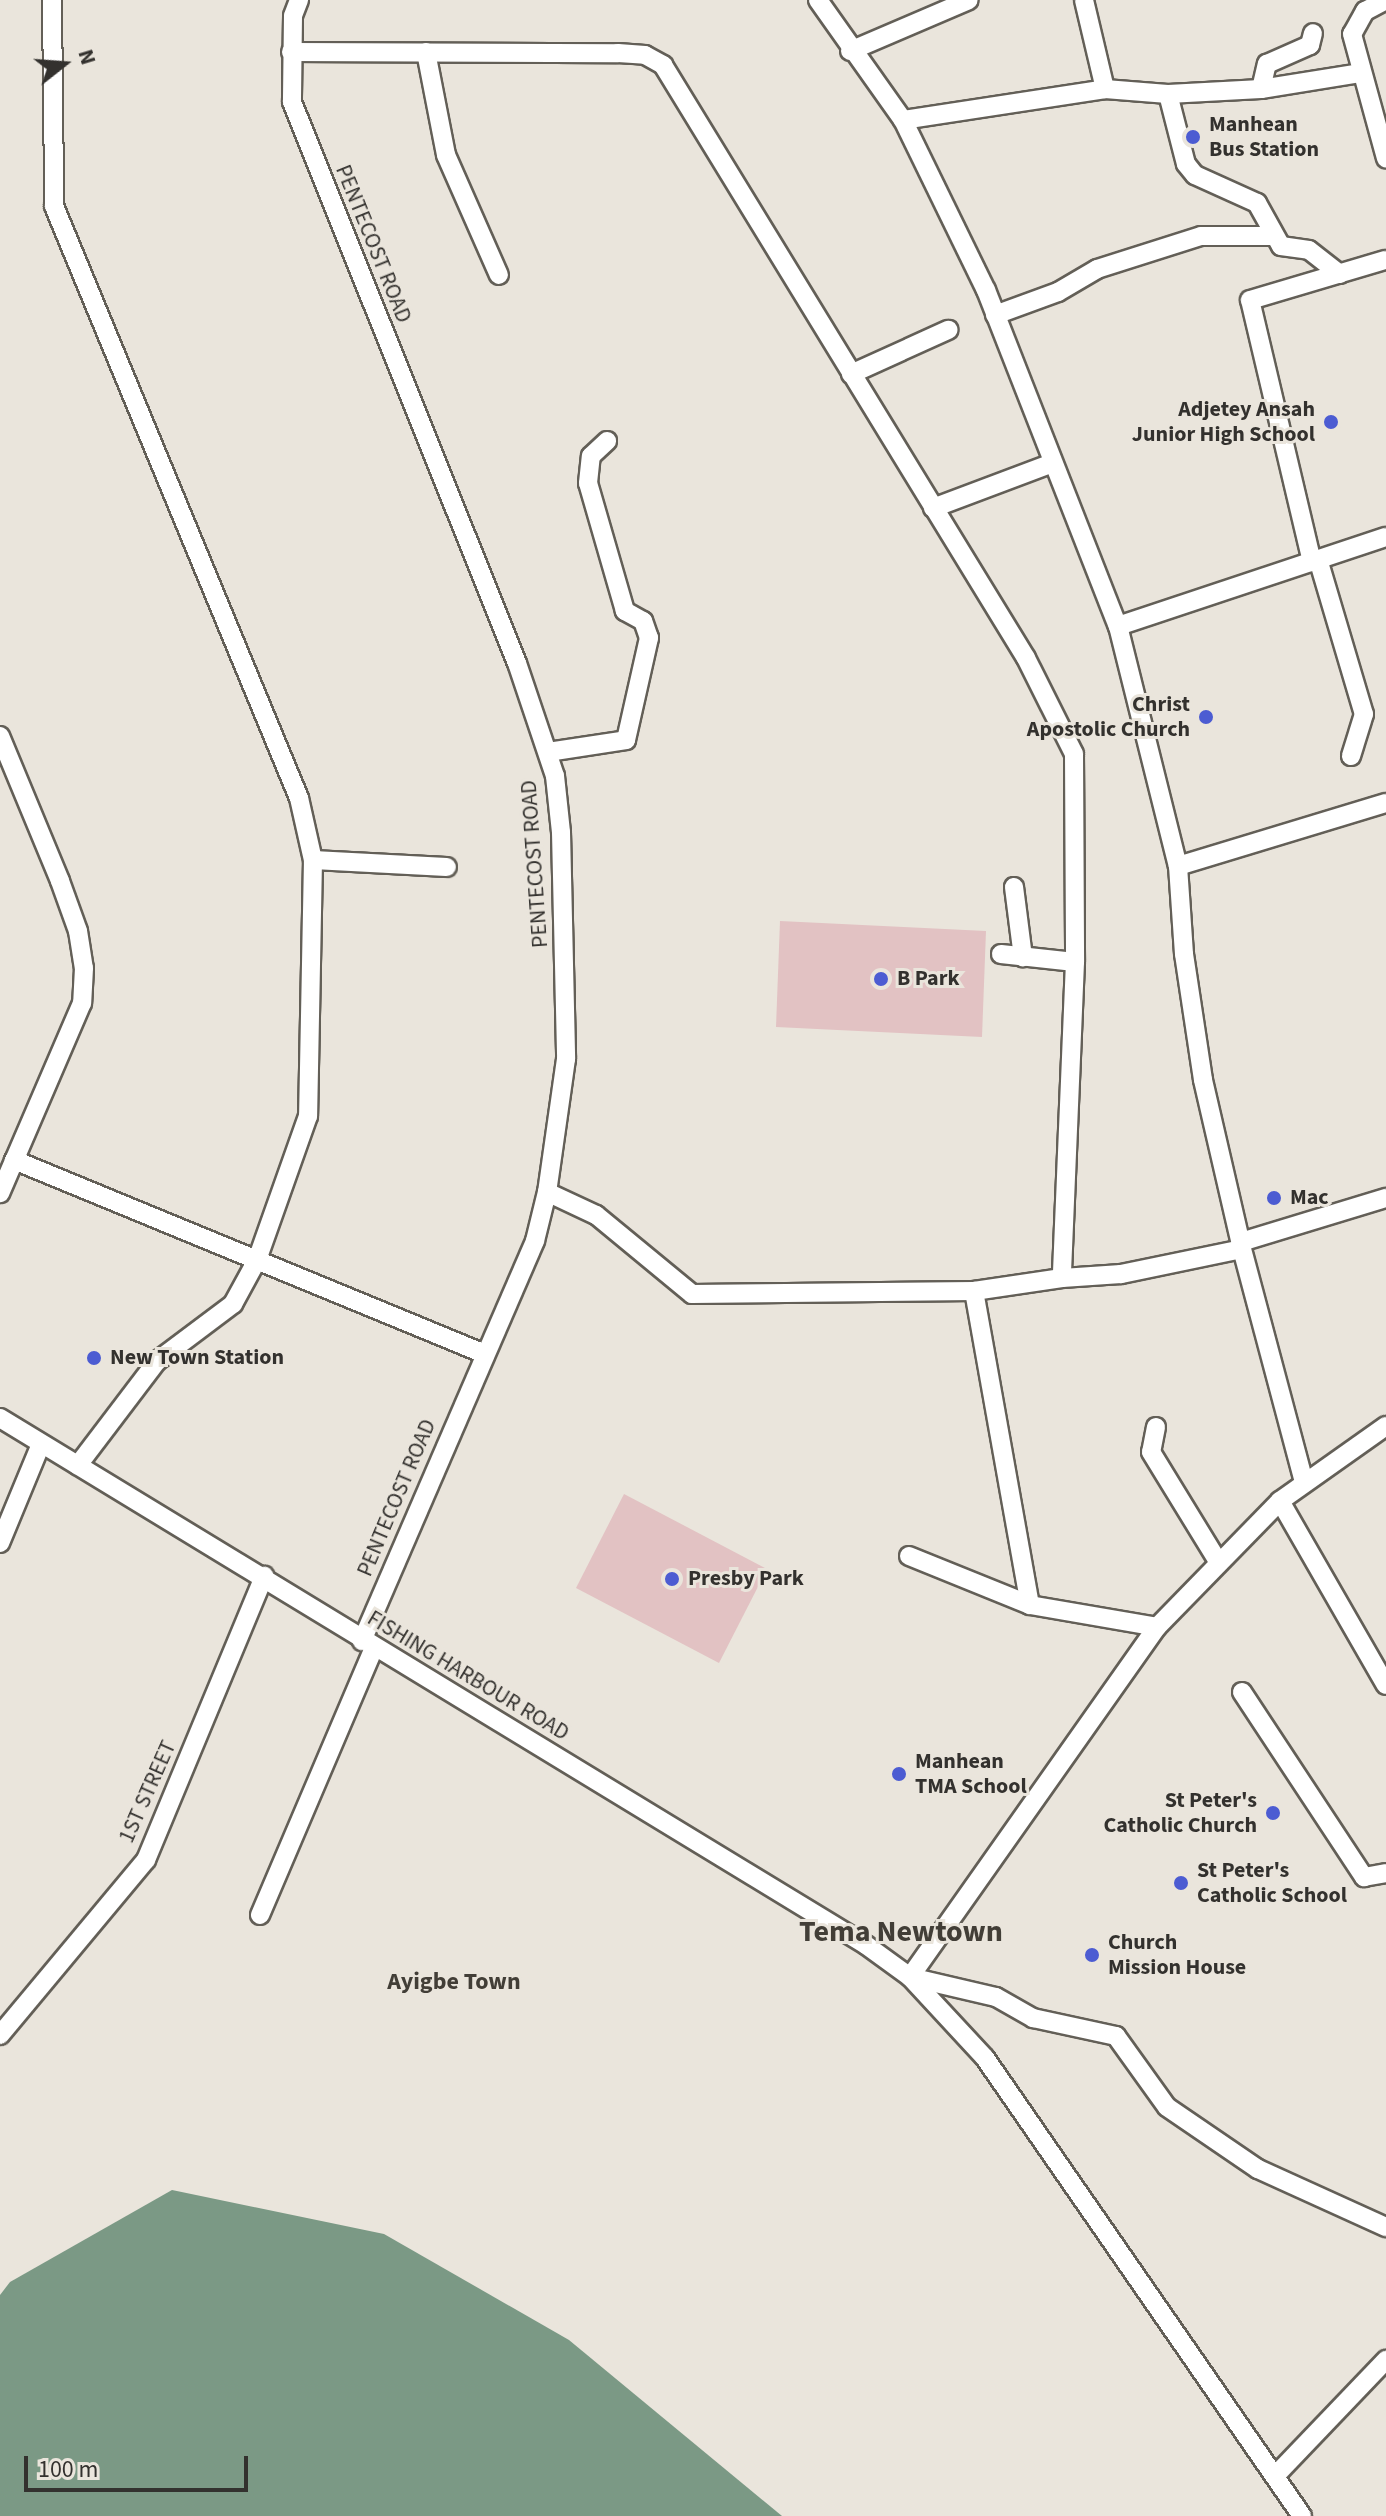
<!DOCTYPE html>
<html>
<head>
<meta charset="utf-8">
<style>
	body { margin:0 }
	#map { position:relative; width:1386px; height:2516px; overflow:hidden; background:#eae5dc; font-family:"Source Sans 3",sans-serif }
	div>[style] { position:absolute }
	.green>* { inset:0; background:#e2c2c3 }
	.water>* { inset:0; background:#7b9985 }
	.roads { filter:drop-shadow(2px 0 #635f57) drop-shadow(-2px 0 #635f57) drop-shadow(0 2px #635f57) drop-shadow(0 -2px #635f57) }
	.minor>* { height:18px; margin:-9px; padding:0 9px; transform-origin:9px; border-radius:9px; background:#fff }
	.dots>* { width:22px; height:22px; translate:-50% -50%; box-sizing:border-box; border:4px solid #eae5dc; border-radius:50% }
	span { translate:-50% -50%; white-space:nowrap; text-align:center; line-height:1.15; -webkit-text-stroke:6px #eae5dc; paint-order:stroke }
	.poi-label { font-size:22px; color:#33312e; font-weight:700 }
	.left { translate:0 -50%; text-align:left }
	.right { translate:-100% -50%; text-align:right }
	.street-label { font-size:22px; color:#33312e }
	.neighbourhood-label { font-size:24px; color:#423e37; font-weight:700 }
	.district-label { font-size:30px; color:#423e37; font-weight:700 }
	.north { position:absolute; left:24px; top:24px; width:80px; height:80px; -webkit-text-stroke:6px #eae5dc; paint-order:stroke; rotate:73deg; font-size:22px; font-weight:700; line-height:32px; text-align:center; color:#33312e }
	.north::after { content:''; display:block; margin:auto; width:28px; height:36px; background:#33312e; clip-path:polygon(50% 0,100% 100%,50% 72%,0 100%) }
	.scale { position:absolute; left:24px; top:2456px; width:224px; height:36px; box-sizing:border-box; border:4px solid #33312e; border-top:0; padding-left:10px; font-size:24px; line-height:28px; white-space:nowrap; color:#33312e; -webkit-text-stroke:6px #eae5dc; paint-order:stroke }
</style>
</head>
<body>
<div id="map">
	<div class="green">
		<div style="clip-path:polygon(780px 921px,986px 931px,982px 1037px,776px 1027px)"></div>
		<div style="clip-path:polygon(624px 1494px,767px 1569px,719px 1663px,576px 1588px)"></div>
	</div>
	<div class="water">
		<div style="clip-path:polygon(172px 2190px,384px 2234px,569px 2340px,782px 2516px,0 2516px,0 2295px,10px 2282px)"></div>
	</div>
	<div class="roads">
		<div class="minor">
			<div style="left:52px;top:0;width:206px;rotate:89.4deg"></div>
			<div style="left:54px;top:206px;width:641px;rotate:67.52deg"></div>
			<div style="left:299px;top:798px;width:64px;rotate:77.3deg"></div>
			<div style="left:313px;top:860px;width:256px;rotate:91.1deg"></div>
			<div style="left:308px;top:1116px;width:153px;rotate:109.5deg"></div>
			<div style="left:257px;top:1260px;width:50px;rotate:118.6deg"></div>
			<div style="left:233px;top:1304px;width:95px;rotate:143.1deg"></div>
			<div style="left:157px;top:1361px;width:131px;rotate:127.2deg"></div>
			<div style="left:299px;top:0;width:17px;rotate:111deg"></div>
			<div style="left:293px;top:16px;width:86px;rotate:90.7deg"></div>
			<div style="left:292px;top:102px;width:604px;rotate:68.15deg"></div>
			<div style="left:517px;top:663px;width:119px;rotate:71.4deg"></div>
			<div style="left:555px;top:776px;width:56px;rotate:83.9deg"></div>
			<div style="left:561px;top:832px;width:227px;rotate:88.7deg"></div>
			<div style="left:566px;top:1059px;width:134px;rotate:98.1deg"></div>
			<div style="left:547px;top:1192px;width:50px;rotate:103.8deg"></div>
			<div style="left:535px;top:1241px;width:436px;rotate:113.4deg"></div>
			<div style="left:818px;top:0;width:147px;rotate:54.7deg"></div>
			<div style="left:903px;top:120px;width:189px;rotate:64deg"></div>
			<div style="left:986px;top:290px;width:361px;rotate:68.6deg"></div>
			<div style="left:1118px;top:626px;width:247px;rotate:76deg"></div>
			<div style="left:1178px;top:866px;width:88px;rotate:86.1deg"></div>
			<div style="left:1184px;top:954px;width:127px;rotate:81.4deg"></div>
			<div style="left:1203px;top:1080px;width:173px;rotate:77deg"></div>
			<div style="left:1242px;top:1249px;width:124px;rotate:168.3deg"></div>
			<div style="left:1121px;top:1274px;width:59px;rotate:176.1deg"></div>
			<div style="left:1386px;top:0;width:24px;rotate:152deg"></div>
			<div style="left:1365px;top:11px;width:26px;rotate:119deg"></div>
			<div style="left:1352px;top:34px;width:129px;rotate:74.7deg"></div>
			<div style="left:850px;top:51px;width:129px;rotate:-23.2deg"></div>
			<div style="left:291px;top:52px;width:327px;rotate:0.2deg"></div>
			<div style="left:618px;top:53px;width:27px;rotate:4deg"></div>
			<div style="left:645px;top:55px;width:21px;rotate:29deg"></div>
			<div style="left:663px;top:65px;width:695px;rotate:58.53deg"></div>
			<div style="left:1026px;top:658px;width:107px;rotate:63.4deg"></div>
			<div style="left:1074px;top:754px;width:208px;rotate:89.7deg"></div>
			<div style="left:1075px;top:962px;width:316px;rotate:92.4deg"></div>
			<div style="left:1062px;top:1278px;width:89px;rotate:171.6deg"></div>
			<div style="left:974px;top:1291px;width:282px;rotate:179.4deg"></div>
			<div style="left:692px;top:1294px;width:124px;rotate:-140.5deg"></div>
			<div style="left:596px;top:1215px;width:54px;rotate:-154.9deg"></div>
			<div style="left:426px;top:52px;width:105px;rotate:79deg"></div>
			<div style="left:446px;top:155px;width:131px;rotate:66.2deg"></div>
			<div style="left:1105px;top:89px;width:63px;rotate:4.5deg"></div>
			<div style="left:1168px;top:94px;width:93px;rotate:-3.1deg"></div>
			<div style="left:1261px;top:89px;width:100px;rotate:-9.2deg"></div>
			<div style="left:1261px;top:89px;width:26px;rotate:-77deg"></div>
			<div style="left:1267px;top:64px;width:47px;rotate:-23.8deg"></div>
			<div style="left:1310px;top:45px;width:12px;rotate:-76deg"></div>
			<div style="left:1168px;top:94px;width:72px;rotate:75.6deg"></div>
			<div style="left:1186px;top:164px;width:14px;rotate:51deg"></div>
			<div style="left:1195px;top:175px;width:68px;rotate:24.3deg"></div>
			<div style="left:1257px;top:203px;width:49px;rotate:60.8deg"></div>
			<div style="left:1281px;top:246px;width:28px;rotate:8deg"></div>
			<div style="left:1309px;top:250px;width:39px;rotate:38deg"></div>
			<div style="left:903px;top:120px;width:204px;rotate:-8.7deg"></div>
			<div style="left:1105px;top:89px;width:91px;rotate:-103.3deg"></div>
			<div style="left:995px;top:315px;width:67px;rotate:-20.1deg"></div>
			<div style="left:1058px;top:292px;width:45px;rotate:-30.5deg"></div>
			<div style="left:1097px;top:269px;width:109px;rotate:-17.6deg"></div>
			<div style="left:1201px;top:236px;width:72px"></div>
			<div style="left:851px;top:374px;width:107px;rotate:-24.4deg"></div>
			<div style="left:933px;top:508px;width:125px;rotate:-20.6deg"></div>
			<div style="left:1318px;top:559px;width:162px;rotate:73.5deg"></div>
			<div style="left:1364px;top:714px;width:44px;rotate:107.2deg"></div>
			<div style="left:1312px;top:562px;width:269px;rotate:-103.3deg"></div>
			<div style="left:1250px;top:300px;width:141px;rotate:-16.5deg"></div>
			<div style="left:1118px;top:626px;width:282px;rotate:-18.4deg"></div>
			<div style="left:0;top:736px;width:157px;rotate:67.5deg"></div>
			<div style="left:60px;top:881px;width:53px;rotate:70.2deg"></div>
			<div style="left:78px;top:931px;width:37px;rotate:81deg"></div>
			<div style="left:84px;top:968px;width:35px;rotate:93deg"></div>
			<div style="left:82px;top:1003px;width:207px;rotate:113.3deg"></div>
			<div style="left:548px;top:752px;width:79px;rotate:-8.7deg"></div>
			<div style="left:626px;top:740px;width:105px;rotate:-77.3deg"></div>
			<div style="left:649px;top:638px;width:18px;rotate:-109deg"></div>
			<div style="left:643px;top:621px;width:21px;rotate:-151deg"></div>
			<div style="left:625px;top:611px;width:133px;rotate:-106.1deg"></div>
			<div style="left:588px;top:483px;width:27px;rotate:-84deg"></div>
			<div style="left:591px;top:456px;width:22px;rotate:-43deg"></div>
			<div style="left:313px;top:860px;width:134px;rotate:3deg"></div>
			<div style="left:1178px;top:866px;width:217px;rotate:-16.9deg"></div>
			<div style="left:1014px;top:887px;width:71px;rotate:82.7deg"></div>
			<div style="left:1001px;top:954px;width:74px;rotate:6.2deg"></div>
			<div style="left:14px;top:1160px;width:509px;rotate:22.39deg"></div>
			<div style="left:1241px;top:1242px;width:152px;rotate:-16.9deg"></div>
			<div style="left:1242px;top:1249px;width:241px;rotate:75.1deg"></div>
			<div style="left:974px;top:1291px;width:319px;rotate:79.9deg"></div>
			<div style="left:0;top:1418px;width:1014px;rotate:31.32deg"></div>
			<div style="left:866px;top:1945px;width:54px;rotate:36deg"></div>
			<div style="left:910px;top:1977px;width:110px;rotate:47.2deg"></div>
			<div style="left:985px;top:2058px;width:557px;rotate:55.31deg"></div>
			<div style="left:1156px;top:1427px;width:25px;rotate:101deg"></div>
			<div style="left:1151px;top:1452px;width:130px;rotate:58.5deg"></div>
			<div style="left:1280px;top:1501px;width:212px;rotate:60.1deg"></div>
			<div style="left:0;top:1543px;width:107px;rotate:-67.5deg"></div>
			<div style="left:909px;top:1556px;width:131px;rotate:22deg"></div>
			<div style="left:1030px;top:1605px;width:129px;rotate:9.8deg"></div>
			<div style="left:1242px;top:1692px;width:222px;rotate:56.6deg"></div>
			<div style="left:1364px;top:1877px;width:22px;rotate:-10deg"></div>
			<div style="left:260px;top:1915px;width:290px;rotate:-66.9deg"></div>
			<div style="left:910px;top:1977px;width:428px;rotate:-54.8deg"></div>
			<div style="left:1157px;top:1627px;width:176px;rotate:-45.7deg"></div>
			<div style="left:1280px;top:1501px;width:130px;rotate:-35.3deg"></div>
			<div style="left:910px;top:1977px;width:88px;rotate:13.1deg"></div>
			<div style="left:996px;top:1997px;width:43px;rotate:29.6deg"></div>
			<div style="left:1033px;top:2018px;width:85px;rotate:12.2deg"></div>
			<div style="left:1116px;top:2036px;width:87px;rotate:54.3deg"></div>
			<div style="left:1167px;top:2107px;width:110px;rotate:34.3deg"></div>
			<div style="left:1258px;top:2169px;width:141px;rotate:24.4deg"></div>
			<div style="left:0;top:2035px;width:228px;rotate:-50.2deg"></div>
			<div style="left:146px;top:1860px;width:308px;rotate:-67.4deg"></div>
			<div style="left:1275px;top:2476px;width:161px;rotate:-46.3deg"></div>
		</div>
	</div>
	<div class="dots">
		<div style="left:1193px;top:137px;background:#4c5cd2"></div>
		<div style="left:1331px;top:422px;background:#4c5cd2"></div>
		<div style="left:1206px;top:717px;background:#4c5cd2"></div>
		<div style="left:881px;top:979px;background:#4c5cd2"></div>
		<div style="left:1274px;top:1198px;background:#4c5cd2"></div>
		<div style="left:94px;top:1358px;background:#4c5cd2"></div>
		<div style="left:672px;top:1579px;background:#4c5cd2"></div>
		<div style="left:899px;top:1774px;background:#4c5cd2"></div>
		<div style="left:1273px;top:1813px;background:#4c5cd2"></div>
		<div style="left:1181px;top:1883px;background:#4c5cd2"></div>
		<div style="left:1092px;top:1955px;background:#4c5cd2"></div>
	</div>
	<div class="poi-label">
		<span class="left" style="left:1209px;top:137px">Manhean<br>Bus Station</span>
		<span class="right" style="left:1315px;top:422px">Adjetey Ansah<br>Junior High School</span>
		<span class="right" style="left:1190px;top:717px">Christ<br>Apostolic Church</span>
		<span class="left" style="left:897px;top:979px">B Park</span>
		<span class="left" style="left:1290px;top:1198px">Mac</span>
		<span class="left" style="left:110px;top:1358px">New Town Station</span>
		<span class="left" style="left:688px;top:1579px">Presby Park</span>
		<span class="left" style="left:915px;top:1774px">Manhean<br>TMA School</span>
		<span class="right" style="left:1257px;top:1813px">St Peter's<br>Catholic Church</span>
		<span class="left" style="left:1197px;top:1883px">St Peter's<br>Catholic School</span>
		<span class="left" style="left:1108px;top:1955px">Church<br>Mission House</span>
	</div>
	<div class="street-label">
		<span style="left:373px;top:244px;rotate:68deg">PENTECOST ROAD</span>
		<span style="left:535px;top:864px;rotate:-94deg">PENTECOST ROAD</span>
		<span style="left:397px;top:1498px;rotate:-67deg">PENTECOST ROAD</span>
		<span style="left:468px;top:1676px;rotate:31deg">FISHING HARBOUR ROAD</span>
		<span style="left:148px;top:1792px;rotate:-66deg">1ST STREET</span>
	</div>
	<div class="neighbourhood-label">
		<span style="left:454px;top:1982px">Ayigbe Town</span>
	</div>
	<div class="district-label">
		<span style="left:901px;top:1932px">Tema Newtown</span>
	</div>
	<div class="north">N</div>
	<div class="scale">100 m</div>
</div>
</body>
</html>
